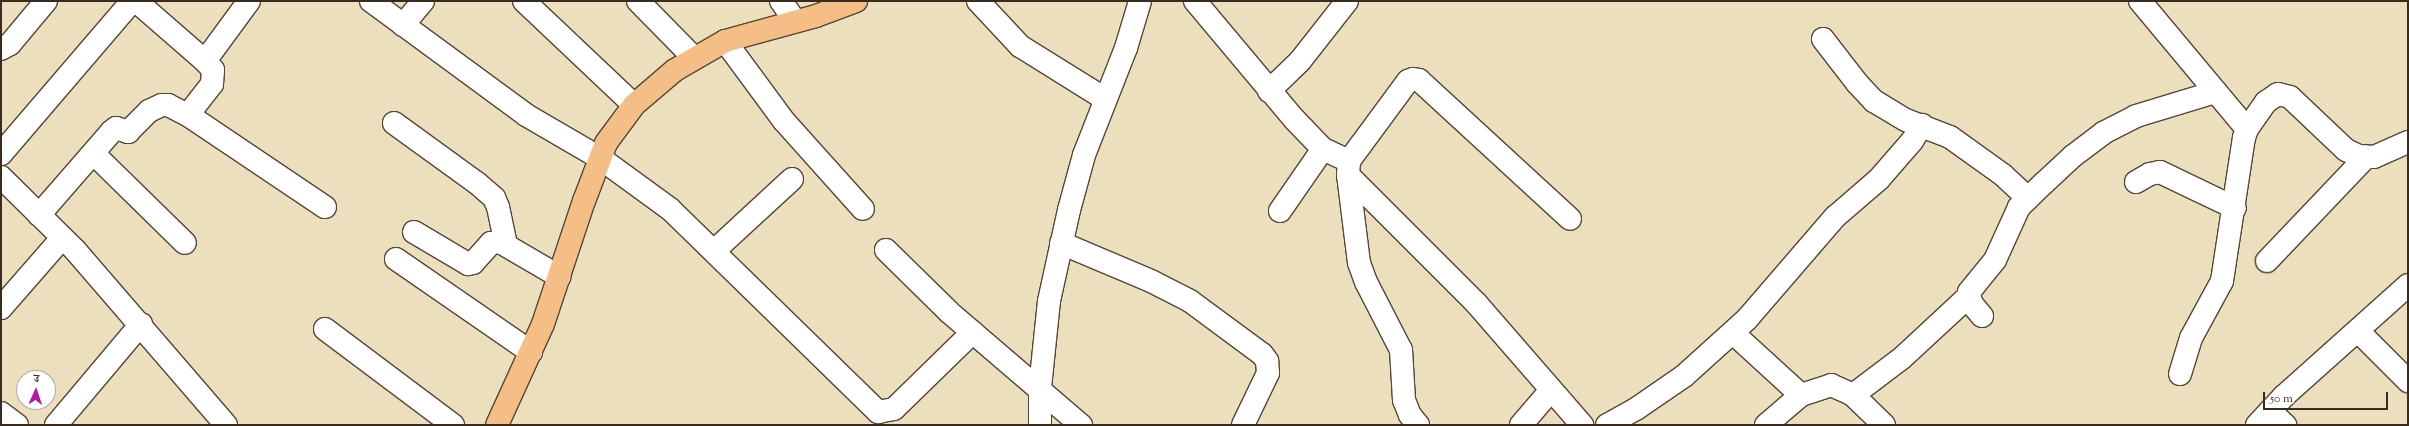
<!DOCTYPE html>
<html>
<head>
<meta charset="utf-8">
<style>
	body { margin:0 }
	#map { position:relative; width:2409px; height:426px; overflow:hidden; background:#ecdfbd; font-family:"Sorts Mill Goudy","Noto Serif Devanagari",serif }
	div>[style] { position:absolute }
	.roads { filter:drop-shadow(1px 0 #564536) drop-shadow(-1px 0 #564536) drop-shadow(0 1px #564536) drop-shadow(0 -1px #564536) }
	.minor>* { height:22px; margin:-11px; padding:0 11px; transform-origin:11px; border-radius:11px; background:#fff }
	.major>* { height:22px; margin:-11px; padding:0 11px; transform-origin:11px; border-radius:11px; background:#f6be87 }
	span { translate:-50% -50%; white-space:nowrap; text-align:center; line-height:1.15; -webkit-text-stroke:4px #fff; paint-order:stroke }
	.frame { position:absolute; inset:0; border:2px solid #3b2a1e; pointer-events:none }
	.north { position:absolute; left:16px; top:370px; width:40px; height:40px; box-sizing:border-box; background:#fff; border:1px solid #b1aaa5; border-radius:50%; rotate:3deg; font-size:11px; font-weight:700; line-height:16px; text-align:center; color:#3b2a1e }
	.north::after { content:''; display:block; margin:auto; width:14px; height:18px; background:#b5179e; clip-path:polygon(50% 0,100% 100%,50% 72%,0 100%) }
	.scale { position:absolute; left:2263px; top:392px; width:125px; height:18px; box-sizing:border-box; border:2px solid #3b2a1e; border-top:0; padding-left:5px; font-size:12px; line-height:14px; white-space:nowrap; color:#3b2a1e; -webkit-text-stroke:3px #fff; paint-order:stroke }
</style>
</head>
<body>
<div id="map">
	<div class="roads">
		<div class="minor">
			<div style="left:136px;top:1px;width:91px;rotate:41deg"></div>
			<div style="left:205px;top:61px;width:12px;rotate:48deg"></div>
			<div style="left:213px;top:70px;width:14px;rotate:94deg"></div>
			<div style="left:212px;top:84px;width:39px;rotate:128deg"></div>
			<div style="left:371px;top:1px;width:192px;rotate:36.3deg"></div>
			<div style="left:526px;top:115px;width:86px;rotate:30.2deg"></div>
			<div style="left:600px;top:158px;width:87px;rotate:36.1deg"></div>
			<div style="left:670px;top:209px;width:291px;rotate:44.3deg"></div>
			<div style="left:878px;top:412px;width:16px;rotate:-11deg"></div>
			<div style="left:894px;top:409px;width:110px;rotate:-44.3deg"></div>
			<div style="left:524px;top:1px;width:151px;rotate:43.4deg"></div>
			<div style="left:638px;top:1px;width:80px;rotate:45.5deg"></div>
			<div style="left:781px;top:1px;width:24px;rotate:55deg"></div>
			<div style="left:978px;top:1px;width:62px;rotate:47deg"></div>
			<div style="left:1020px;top:46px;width:100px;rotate:31.9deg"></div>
			<div style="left:1195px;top:1px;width:155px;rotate:50deg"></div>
			<div style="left:1295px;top:120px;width:40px;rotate:46deg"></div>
			<div style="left:1323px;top:149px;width:29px;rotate:25deg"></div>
			<div style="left:2140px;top:1px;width:167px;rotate:50.1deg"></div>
			<div style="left:403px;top:25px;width:31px;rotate:-50deg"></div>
			<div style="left:1823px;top:39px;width:56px;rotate:52.3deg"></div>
			<div style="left:1857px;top:83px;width:25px;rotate:47deg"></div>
			<div style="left:1874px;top:101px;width:37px;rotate:31deg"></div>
			<div style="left:1906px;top:120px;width:47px;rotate:21.1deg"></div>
			<div style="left:1950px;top:137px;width:65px;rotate:35.6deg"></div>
			<div style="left:2003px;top:175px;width:34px;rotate:43deg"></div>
			<div style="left:725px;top:41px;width:99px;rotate:53.6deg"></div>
			<div style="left:784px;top:121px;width:118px;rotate:48.1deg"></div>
			<div style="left:1px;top:49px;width:10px;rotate:-29deg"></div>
			<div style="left:10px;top:44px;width:56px;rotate:-50.1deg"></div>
			<div style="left:205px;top:61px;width:74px;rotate:-53.7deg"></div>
			<div style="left:1269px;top:91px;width:43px;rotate:-44.1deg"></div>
			<div style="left:1300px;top:61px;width:76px;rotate:-51.9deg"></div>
			<div style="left:394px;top:123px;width:102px;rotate:35.9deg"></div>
			<div style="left:477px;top:183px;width:23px;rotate:41deg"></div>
			<div style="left:494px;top:198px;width:10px;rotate:66deg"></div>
			<div style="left:498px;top:207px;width:38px;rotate:78deg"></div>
			<div style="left:1px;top:154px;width:201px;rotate:-49.4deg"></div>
			<div style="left:94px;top:154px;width:127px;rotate:44.4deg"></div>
			<div style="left:1348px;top:175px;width:181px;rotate:45deg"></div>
			<div style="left:1476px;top:303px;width:162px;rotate:49deg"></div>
			<div style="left:1px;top:177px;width:104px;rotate:44.6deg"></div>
			<div style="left:75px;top:250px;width:231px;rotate:49.2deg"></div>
			<div style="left:2136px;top:182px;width:16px;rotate:-30deg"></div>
			<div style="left:2150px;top:174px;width:10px;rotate:-11deg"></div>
			<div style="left:2160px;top:172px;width:83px;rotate:25.6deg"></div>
			<div style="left:1280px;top:211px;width:75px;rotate:-55.3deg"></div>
			<div style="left:39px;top:215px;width:111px;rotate:-49deg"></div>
			<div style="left:112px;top:131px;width:5px;rotate:-37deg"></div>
			<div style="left:116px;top:128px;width:13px;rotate:18deg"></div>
			<div style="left:128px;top:132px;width:30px;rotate:-45deg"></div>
			<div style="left:149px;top:111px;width:14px;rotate:-25deg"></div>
			<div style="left:162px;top:105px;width:6px"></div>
			<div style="left:168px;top:105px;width:22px;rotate:27deg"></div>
			<div style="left:188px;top:115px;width:165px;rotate:33.9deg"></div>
			<div style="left:414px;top:232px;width:63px;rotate:30.7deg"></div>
			<div style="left:468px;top:264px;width:5px;rotate:-11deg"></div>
			<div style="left:473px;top:263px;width:27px;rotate:-48deg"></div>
			<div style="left:491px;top:243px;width:9px;rotate:-6deg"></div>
			<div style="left:500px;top:242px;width:69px;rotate:30.3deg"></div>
			<div style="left:1061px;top:243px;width:98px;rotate:22.9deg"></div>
			<div style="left:1151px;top:281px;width:44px;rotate:27.1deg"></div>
			<div style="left:1190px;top:301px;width:89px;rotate:36.4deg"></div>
			<div style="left:1262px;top:354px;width:9px;rotate:54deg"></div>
			<div style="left:1267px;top:361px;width:12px;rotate:85deg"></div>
			<div style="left:1268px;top:373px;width:58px;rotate:115.7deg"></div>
			<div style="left:886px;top:250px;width:88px;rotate:44.5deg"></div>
			<div style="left:949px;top:312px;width:174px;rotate:40.6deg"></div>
			<div style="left:714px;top:251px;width:106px;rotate:-42.7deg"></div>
			<div style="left:396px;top:259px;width:164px;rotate:34.6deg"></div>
			<div style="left:2267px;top:261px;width:144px;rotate:-46.4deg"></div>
			<div style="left:1px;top:308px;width:93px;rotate:-48.9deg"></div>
			<div style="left:1982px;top:316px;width:17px;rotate:-130deg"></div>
			<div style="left:1971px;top:303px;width:11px;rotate:-100deg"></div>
			<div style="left:1969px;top:292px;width:41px;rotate:-50.9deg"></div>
			<div style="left:1995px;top:260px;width:58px;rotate:-65.6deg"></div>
			<div style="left:2019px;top:207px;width:35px;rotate:-44deg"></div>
			<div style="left:2044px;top:183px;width:40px;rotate:-43deg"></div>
			<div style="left:2073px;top:156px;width:38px;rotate:-37deg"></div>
			<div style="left:2103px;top:133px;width:37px;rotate:-27deg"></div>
			<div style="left:2136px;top:116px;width:83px;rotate:-16.9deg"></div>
			<div style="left:325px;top:329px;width:160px;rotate:36.9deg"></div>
			<div style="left:2358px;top:331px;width:71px;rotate:45deg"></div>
			<div style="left:1733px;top:333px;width:92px;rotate:42.4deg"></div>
			<div style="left:2180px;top:374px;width:38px;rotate:-73deg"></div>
			<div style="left:2191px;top:338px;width:65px;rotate:-61.5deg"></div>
			<div style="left:2222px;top:281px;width:145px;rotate:-81.3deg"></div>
			<div style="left:2244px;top:138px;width:9px;rotate:-72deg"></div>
			<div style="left:2247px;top:129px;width:33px;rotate:-55deg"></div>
			<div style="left:2266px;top:102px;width:14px;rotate:-34deg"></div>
			<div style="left:2278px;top:94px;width:12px;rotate:14deg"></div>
			<div style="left:2290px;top:97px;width:77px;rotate:43.4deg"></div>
			<div style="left:2346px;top:150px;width:14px;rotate:25deg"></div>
			<div style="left:2359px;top:156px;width:15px;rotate:4deg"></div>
			<div style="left:2374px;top:157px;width:37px;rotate:-24deg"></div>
			<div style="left:1853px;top:395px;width:61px;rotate:-37.1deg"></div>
			<div style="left:1902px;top:358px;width:91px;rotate:-42.8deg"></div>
			<div style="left:2270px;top:411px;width:21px;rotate:43deg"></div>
			<div style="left:1px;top:413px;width:20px;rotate:37deg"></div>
			<div style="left:56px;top:425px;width:132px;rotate:-49.9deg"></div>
			<div style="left:1040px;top:425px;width:37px;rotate:-90deg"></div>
			<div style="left:1040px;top:388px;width:87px;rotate:-84.1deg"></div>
			<div style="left:1049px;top:301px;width:93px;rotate:-77.6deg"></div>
			<div style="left:1069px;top:210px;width:57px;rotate:-74.7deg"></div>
			<div style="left:1084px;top:155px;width:115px;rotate:-68.6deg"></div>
			<div style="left:1126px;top:48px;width:49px;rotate:-73.4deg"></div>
			<div style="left:1418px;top:425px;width:13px;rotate:-129deg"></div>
			<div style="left:1410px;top:415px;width:16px;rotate:-112deg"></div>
			<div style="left:1404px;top:400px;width:50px;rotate:-93.4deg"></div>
			<div style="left:1401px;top:350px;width:76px;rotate:-117.2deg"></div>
			<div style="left:1366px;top:282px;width:20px;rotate:-110deg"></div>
			<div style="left:1359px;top:263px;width:89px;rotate:-97.1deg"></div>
			<div style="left:1348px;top:175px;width:14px;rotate:-86deg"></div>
			<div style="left:1349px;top:161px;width:19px;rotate:-54deg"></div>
			<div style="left:1360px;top:146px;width:81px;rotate:-53.6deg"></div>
			<div style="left:1408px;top:81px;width:5px;rotate:-22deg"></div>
			<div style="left:1413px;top:79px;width:6px;rotate:9deg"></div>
			<div style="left:1419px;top:80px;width:205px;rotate:42.6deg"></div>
			<div style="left:1521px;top:425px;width:46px;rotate:-49.4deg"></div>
			<div style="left:1607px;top:425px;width:33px;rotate:-29deg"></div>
			<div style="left:1636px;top:409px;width:58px;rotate:-34.5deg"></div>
			<div style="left:1684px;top:376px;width:85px;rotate:-42.1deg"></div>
			<div style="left:1747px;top:319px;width:135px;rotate:-49.2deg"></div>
			<div style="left:1835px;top:217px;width:58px;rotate:-40.8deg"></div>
			<div style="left:1879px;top:179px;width:50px;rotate:-49deg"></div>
			<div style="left:1912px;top:141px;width:19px;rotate:-58deg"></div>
			<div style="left:1766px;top:425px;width:46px;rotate:-40.6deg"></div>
			<div style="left:1801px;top:395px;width:32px;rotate:-18deg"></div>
			<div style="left:1831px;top:385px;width:24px;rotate:24deg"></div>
			<div style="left:1853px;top:395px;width:43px;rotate:44.1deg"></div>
			<div style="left:2257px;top:425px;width:40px;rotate:-47deg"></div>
			<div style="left:2284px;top:396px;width:166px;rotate:-41.8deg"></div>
		</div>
		<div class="major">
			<div style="left:497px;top:425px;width:111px;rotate:-65.5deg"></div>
			<div style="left:543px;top:324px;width:130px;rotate:-71.6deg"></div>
			<div style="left:584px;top:201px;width:62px;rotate:-69.2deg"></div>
			<div style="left:606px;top:143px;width:47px;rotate:-53.6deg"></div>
			<div style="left:634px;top:105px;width:54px;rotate:-40.5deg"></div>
			<div style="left:675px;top:70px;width:58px;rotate:-30.1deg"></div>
			<div style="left:725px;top:41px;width:94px;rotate:-15.4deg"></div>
			<div style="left:816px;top:16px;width:43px;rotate:-20.6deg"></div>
		</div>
	</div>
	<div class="frame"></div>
	<div class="north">उ</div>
	<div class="scale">50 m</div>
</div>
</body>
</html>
